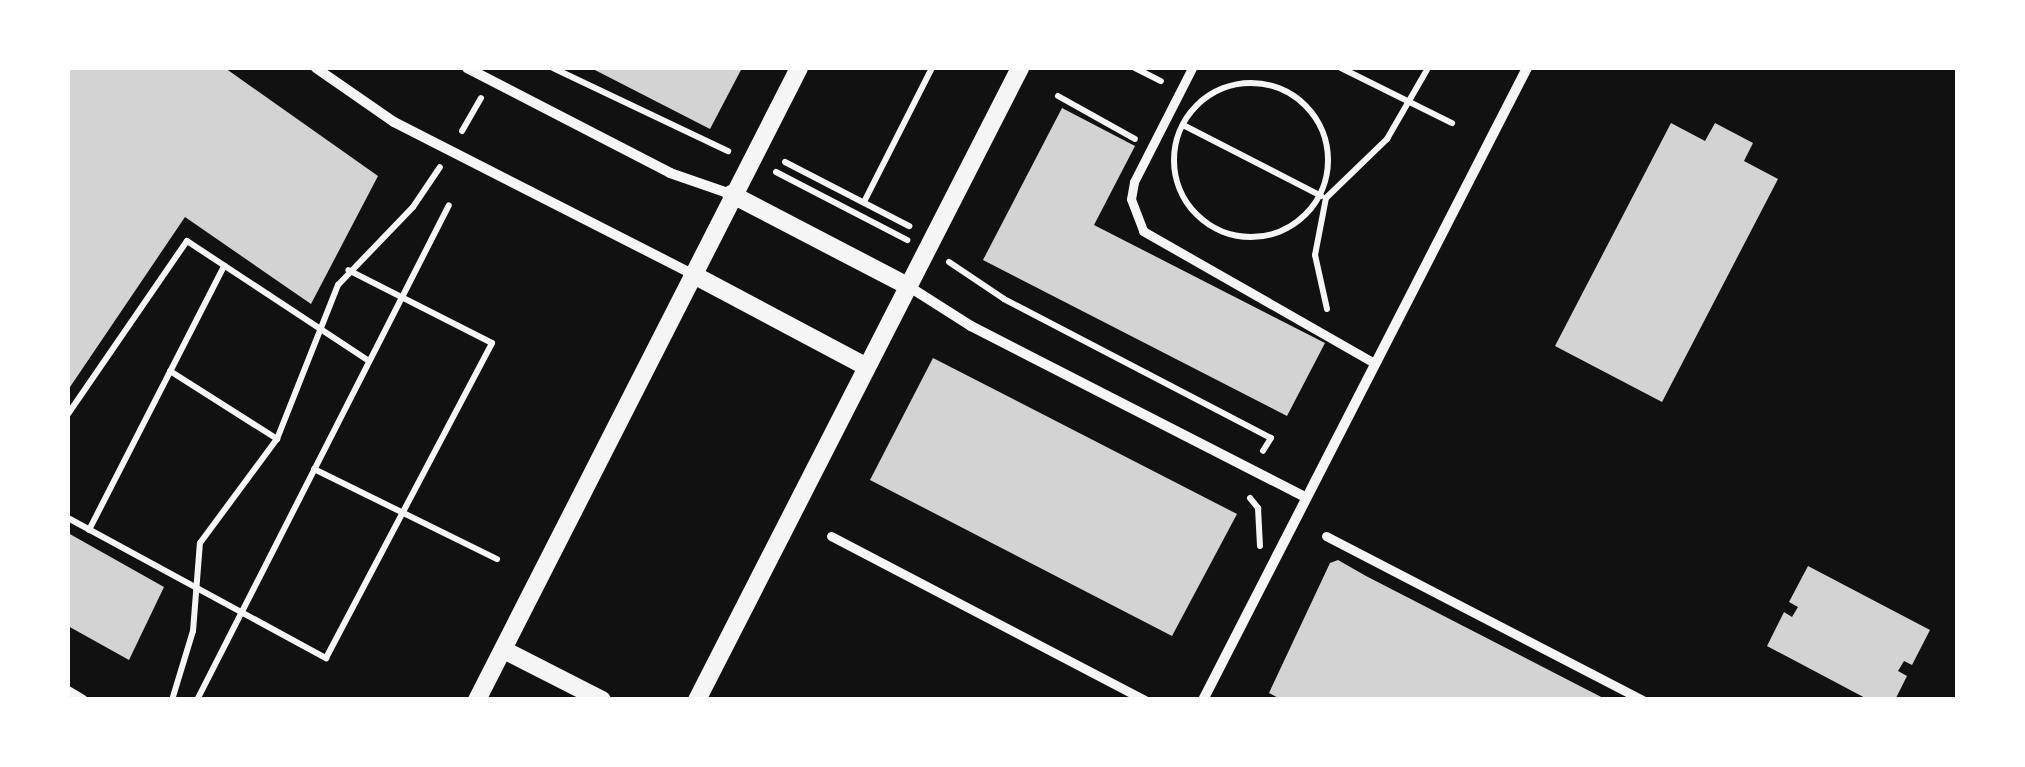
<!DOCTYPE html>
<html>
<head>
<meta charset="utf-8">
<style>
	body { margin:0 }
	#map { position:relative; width:2025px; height:767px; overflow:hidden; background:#111; font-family:"PT Sans Narrow",sans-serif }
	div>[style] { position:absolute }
	.building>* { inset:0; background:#d3d3d3 }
	.path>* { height:6px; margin:-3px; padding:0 3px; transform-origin:3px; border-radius:3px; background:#f5f5f5 }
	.path>.ring { margin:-3px; padding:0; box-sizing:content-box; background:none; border:6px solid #f5f5f5; border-radius:50% }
	.pedestrian>* { height:9px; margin:-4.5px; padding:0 4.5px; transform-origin:4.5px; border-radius:4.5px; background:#f5f5f5 }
	.minor>* { height:10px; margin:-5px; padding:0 5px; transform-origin:5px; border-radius:5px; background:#f5f5f5 }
	.tertiary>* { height:18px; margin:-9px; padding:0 9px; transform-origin:9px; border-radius:9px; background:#f5f5f5 }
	span { translate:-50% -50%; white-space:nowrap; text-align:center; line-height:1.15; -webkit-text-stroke:8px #fff; paint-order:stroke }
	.frame { position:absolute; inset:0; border:70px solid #fff; pointer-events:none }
</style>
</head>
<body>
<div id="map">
	<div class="building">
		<div style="clip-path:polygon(68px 68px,225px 68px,378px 176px,311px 304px,185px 217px,68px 390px)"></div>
		<div style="clip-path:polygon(591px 68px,742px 68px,710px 129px)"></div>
		<div style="clip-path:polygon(1062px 108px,1135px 146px,1094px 225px,1325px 343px,1287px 416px,983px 260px)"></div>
		<div style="clip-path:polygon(1671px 123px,1705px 141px,1715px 123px,1753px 143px,1744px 161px,1778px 179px,1662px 402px,1555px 346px)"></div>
		<div style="clip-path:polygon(933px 358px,1237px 514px,1172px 636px,870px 480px)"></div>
		<div style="clip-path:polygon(68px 533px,164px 587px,129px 660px,68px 626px)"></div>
		<div style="clip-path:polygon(1338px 560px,1366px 576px,1607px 700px,1282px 700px,1269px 693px,1330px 563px)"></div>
		<div style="clip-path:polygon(1808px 566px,1930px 630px,1912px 665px,1904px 661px,1898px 671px,1907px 676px,1895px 700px,1869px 700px,1767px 646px,1784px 612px,1792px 617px,1798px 607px,1789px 602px)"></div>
	</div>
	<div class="path">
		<div style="left:553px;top:68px;width:194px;rotate:25.4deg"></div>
		<div style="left:1135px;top:68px;width:29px;rotate:27deg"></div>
		<div style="left:1341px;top:68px;width:124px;rotate:26.4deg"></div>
		<div class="ring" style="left:1174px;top:83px;width:148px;height:148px"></div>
		<div style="left:1058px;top:96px;width:88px;rotate:29.2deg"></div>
		<div style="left:1185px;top:126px;width:153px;rotate:27.2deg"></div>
		<div style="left:462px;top:131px;width:38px;rotate:-60deg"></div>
		<div style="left:785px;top:162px;width:140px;rotate:27.3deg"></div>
		<div style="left:776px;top:172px;width:148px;rotate:27.4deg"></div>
		<div style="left:864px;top:202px;width:150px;rotate:-63.1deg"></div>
		<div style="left:949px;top:262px;width:66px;rotate:33.9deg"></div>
		<div style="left:1004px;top:299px;width:301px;rotate:27.5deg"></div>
		<div style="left:1271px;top:438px;width:15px;rotate:122deg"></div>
		<div style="left:1327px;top:309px;width:55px;rotate:-102.5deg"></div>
		<div style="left:1315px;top:255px;width:58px;rotate:-79.1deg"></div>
		<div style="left:1326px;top:198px;width:85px;rotate:-44deg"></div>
		<div style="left:1387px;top:139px;width:82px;rotate:-60deg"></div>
		<div style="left:170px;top:371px;width:127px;rotate:32.4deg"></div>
		<div style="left:68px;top:414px;width:210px;rotate:-55.5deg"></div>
		<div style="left:187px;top:241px;width:218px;rotate:33.4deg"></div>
		<div style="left:314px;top:469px;width:204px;rotate:26.2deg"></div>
		<div style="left:1250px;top:498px;width:13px;rotate:51deg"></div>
		<div style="left:1258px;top:508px;width:38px;rotate:87deg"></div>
		<div style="left:68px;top:518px;width:294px;rotate:28.5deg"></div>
		<div style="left:326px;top:658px;width:356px;rotate:-62.2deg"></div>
		<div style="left:492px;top:343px;width:161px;rotate:-153.1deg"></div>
		<div style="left:89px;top:530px;width:297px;rotate:-62.9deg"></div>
		<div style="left:172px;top:700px;width:72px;rotate:-73.1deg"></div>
		<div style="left:193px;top:631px;width:88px;rotate:-85.5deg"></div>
		<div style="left:200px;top:543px;width:129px;rotate:-53.5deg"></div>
		<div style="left:277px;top:439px;width:166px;rotate:-68.4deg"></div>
		<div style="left:338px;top:285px;width:108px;rotate:-46.1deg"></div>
		<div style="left:413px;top:207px;width:48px;rotate:-56deg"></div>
		<div style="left:197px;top:700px;width:555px;rotate:-63.02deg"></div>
	</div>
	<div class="pedestrian">
		<div style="left:1192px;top:68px;width:128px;rotate:117deg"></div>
		<div style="left:1134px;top:182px;width:17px;rotate:100deg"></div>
		<div style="left:1131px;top:199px;width:34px;rotate:69deg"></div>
		<div style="left:1143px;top:231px;width:266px;rotate:29.7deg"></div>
		<div style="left:831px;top:536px;width:354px;rotate:27.6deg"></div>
		<div style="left:1326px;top:536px;width:357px;rotate:27.4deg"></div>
	</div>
	<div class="minor">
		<div style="left:316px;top:68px;width:95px;rotate:34.7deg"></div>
		<div style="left:394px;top:122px;width:335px;rotate:27deg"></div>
		<div style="left:467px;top:68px;width:229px;rotate:27.3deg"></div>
		<div style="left:670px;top:173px;width:65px;rotate:19deg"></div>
		<div style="left:908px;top:286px;width:75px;rotate:32.4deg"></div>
		<div style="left:971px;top:326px;width:375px;rotate:27.1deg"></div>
		<div style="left:68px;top:691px;width:17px;rotate:31deg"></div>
		<div style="left:1203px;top:700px;width:710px;rotate:-62.86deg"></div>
	</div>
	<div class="tertiary">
		<div style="left:731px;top:194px;width:199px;rotate:27.5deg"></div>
		<div style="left:692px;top:274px;width:196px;rotate:28deg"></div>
		<div style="left:504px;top:650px;width:110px;rotate:27deg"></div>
		<div style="left:477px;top:700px;width:709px;rotate:-63deg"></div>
		<div style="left:697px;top:700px;width:710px;rotate:-62.93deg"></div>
	</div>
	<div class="frame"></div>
</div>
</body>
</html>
